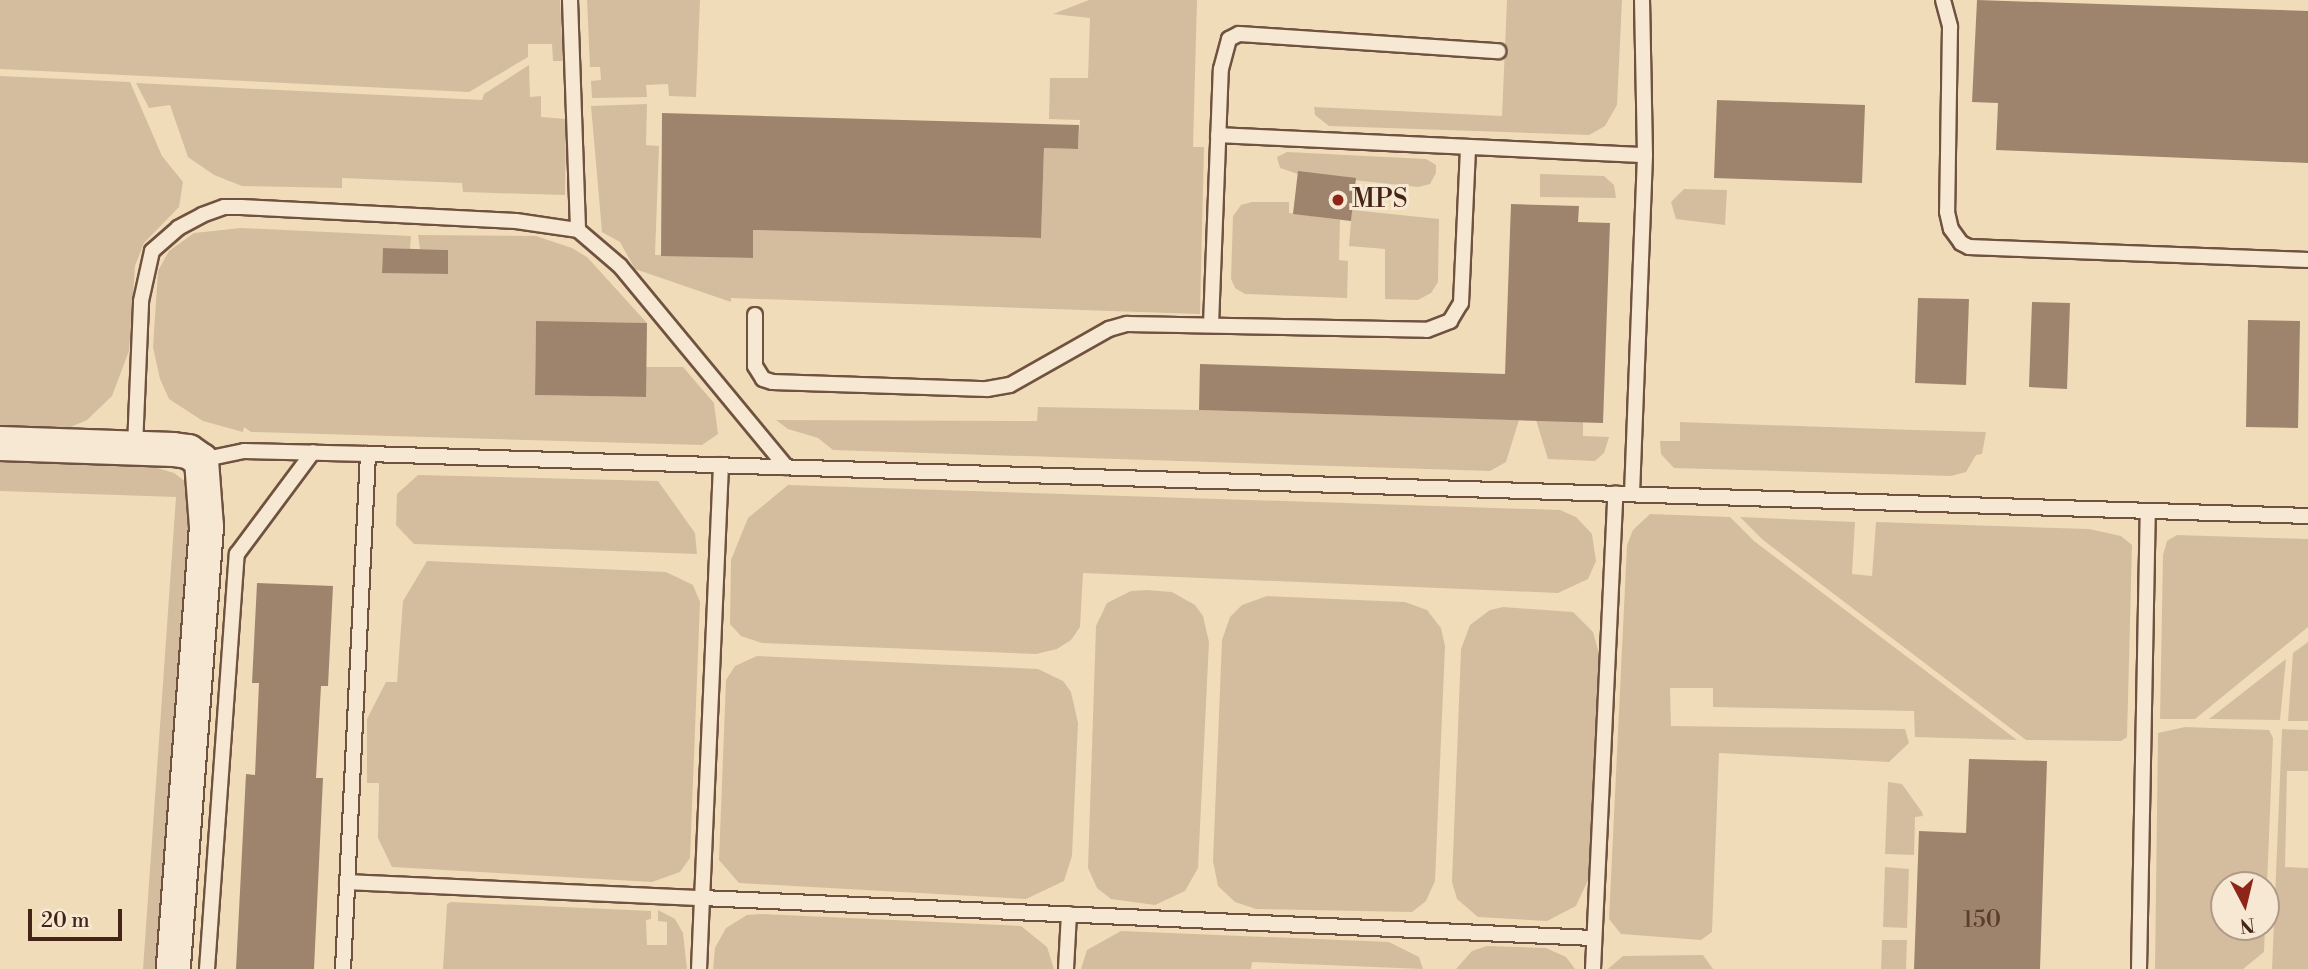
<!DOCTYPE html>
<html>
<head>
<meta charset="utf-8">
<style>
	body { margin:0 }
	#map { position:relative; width:2308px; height:969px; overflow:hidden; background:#f1dcb9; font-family:"Libre Bodoni",serif }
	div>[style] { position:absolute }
	.green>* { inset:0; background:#d4bd9e }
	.building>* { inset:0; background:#9e846c }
	.roads { filter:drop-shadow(2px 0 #705240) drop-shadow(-2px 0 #705240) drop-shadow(0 2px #705240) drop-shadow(0 -2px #705240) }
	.service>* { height:14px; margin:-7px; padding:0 7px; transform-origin:7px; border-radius:7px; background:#f6e8d2 }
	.tertiary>* { height:33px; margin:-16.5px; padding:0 16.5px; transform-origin:16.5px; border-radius:16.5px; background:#f6e8d2 }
	.dots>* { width:19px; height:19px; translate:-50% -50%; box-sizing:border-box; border:4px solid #f6e8d2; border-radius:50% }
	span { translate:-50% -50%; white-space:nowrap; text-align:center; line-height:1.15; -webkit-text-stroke:6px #f6e8d2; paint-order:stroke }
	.number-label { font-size:23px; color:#5b3c2d }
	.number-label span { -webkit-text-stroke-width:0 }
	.poi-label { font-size:26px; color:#452418 }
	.left { translate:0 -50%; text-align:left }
	.north { position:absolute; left:2210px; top:871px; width:70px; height:70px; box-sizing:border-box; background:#f6e8d2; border:2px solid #af9a88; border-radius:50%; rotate:173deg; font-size:19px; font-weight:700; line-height:28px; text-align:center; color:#452418 }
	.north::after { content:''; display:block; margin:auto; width:24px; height:32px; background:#8f2418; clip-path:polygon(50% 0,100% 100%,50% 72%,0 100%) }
	.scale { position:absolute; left:28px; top:909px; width:94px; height:32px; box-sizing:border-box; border:4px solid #452418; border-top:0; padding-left:9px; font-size:21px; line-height:24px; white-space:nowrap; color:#452418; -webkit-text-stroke:5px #f6e8d2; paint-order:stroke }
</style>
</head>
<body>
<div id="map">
	<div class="green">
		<div style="clip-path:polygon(0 0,560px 0,563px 61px,553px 61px,552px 44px,528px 44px,528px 57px,469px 92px,0 69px)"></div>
		<div style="clip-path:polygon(587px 0,700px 0,696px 97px,669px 96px,668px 84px,646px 85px,647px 97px,592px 98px,591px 81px,601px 80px,600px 67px,590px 67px)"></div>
		<div style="clip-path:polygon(1089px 0,1197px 0,1193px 147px,1204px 147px,1200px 314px,731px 298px,731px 302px,635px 269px,620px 242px,602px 232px,591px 106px,647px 104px,646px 145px,659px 146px,655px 255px,752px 258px,753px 230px,1041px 238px,1044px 148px,1078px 149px,1080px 120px,1049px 119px,1050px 78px,1088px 78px,1090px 18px,1053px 14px)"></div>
		<div style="clip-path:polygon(1507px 0,1622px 0,1617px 105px,1605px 126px,1589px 135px,1329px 126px,1315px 115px,1314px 107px,1502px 116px)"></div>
		<div style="clip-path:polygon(529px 65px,530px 97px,541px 96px,541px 117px,566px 119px,565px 195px,463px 192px,462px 183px,342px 178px,342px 188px,242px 186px,214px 175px,188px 157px,170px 105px,149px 108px,136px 83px,482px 100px,484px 94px)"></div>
		<div style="clip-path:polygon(0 76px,130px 82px,162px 156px,183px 182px,179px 207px,144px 243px,135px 266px,129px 351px,112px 396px,87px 420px,66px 429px,0 428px)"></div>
		<div style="clip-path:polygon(1287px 152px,1426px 159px,1436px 165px,1436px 173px,1430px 184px,1418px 187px,1298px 174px,1280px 168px,1277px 157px)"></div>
		<div style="clip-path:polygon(1540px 174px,1604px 176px,1614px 185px,1616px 198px,1540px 197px)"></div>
		<div style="clip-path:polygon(1684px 189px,1727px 190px,1725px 225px,1676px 219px,1671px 202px)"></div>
		<div style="clip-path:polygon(1252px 202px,1289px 202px,1289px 213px,1340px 220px,1339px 260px,1348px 261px,1347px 298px,1245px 294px,1235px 288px,1231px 279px,1233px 216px,1241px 205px)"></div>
		<div style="clip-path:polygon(1352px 210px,1439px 219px,1438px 282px,1431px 293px,1418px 300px,1385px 299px,1385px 249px,1349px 246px)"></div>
		<div style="clip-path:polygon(241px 228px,411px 236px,410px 249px,383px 248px,382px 272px,448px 274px,448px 250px,420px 249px,418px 235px,536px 236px,572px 248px,587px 257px,647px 323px,536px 322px,535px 395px,645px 397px,646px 367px,683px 367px,714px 403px,718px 434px,702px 445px,251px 432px,244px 427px,243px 432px,203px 421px,169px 399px,160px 379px,153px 347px,158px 271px,169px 251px,194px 233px)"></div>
		<div style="clip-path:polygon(1038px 407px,1199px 410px,1519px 420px,1506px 462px,1490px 471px,833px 450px,818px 438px,788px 429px,776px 420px,1037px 421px)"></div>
		<div style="clip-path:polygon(1536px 420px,1583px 422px,1583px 436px,1609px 437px,1604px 453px,1595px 461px,1548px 459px)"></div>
		<div style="clip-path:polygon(1680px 422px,1913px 430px,1986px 432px,1982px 454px,1976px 455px,1966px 472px,1951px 476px,1674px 468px,1661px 454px,1660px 441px,1680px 441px)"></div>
		<div style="clip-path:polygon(0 460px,144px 464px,174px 473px,187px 483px,191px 494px,159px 969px,143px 969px,176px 497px,0 491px)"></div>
		<div style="clip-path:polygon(418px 475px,658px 481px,695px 533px,697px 554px,414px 544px,396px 525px,397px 494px)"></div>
		<div style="clip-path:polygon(788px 485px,1560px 510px,1576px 517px,1592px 534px,1596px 561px,1588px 579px,1558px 593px,1083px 573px,1080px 627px,1071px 640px,1057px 649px,1036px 654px,762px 643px,741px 636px,730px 624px,731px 560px,748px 518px)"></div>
		<div style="clip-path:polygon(1650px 514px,1730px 517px,1754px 541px,2017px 740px,1915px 737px,1914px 711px,1713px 707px,1713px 688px,1670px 688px,1671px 726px,1905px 729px,1909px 743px,1889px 762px,1719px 753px,1712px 932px,1701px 940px,1621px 934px,1609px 919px,1627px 545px,1633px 530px)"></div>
		<div style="clip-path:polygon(1740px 517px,1855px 522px,1852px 574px,1872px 576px,1876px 522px,2089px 529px,2121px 536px,2132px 545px,2127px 737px,2121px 741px,2026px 740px,1763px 540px)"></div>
		<div style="clip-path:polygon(2177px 535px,2308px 539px,2308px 627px,2195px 719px,2160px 719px,2163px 555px,2167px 541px)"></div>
		<div style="clip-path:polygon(427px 561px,666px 572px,693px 585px,700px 602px,690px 858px,680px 872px,652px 882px,392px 867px,378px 838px,379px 783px,367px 783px,367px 719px,386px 682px,397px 682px,403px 601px)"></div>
		<div style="clip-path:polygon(1147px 590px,1172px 592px,1195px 605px,1203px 616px,1209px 642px,1198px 868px,1185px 891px,1155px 905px,1111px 899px,1097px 888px,1088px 868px,1096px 626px,1107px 603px,1131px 591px)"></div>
		<div style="clip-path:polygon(1267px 596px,1405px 602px,1427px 610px,1441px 628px,1445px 646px,1435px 881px,1426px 901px,1412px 912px,1256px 909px,1235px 902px,1218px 886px,1213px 861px,1222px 640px,1230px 617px,1242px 605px)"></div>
		<div style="clip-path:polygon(1503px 607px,1573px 612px,1593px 632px,1600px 657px,1589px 878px,1576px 906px,1547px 921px,1478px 917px,1457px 899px,1452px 882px,1461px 649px,1470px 625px,1490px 610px)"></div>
		<div style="clip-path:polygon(2308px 642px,2308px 721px,2288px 721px,2293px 653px)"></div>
		<div style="clip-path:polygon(757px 656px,1038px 669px,1063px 681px,1071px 692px,1078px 723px,1072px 856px,1064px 881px,1026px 899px,739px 883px,719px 860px,726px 680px,735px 666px)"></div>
		<div style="clip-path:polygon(2286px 659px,2280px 720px,2209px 719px)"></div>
		<div style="clip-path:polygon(2185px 727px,2269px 730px,2273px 738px,2266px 910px,2266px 885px,2224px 885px,2224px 927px,2265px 927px,2264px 952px,2243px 969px,2155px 969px,2158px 733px)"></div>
		<div style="clip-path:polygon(2282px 729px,2308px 730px,2308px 771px,2287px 771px,2285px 867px,2308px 868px,2308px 969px,2272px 969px)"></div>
		<div style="clip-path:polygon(1888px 782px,1902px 784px,1922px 812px,1923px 816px,1915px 817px,1914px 855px,1885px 854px)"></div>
		<div style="clip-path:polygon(1885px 867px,1909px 869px,1907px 928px,1883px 927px)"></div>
		<div style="clip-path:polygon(451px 902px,651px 911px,651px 919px,646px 920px,647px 945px,667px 945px,667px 922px,658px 921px,658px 910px,675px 919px,683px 933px,687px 969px,443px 969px,447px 904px)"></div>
		<div style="clip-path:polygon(760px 914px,1021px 926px,1047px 947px,1054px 969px,713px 969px,715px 948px,726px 928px,747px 915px)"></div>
		<div style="clip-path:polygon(1121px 931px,1389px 942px,1419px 957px,1423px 969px,1252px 962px,1251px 969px,1081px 969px,1087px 950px)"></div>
		<div style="clip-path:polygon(1882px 940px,1907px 940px,1906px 969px,1881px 969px)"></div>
		<div style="clip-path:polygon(1487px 946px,1546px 948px,1566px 957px,1575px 969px,1456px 969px,1472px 951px)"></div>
		<div style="clip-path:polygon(1703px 955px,1713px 969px,1608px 969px,1623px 956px)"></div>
	</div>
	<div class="building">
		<div style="clip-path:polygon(1977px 0,2308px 11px,2308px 163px,1996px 150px,1998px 103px,1972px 102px)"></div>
		<div style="clip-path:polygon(1717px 100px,1865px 105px,1862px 183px,1714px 178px)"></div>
		<div style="clip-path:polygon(662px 113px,1079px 125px,1078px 149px,1044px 148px,1041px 238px,753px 230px,753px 258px,661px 256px)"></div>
		<div style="clip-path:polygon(1298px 171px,1356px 178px,1351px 221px,1293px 214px)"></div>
		<div style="clip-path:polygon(1511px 204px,1579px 206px,1578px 222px,1610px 223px,1603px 423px,1199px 410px,1200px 364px,1505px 374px)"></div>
		<div style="clip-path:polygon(383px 248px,448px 250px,448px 274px,382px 273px)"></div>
		<div style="clip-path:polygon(1918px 298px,1969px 299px,1966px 385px,1915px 383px)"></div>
		<div style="clip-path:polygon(2032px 302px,2070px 303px,2067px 389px,2029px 387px)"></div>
		<div style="clip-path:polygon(2248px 320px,2300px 321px,2298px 428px,2246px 427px)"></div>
		<div style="clip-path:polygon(536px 321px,647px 323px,646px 397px,535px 395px)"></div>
		<div style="clip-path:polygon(257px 583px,333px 586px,328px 686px,321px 686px,316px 778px,323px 778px,314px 969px,236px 969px,246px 774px,255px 775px,259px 683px,252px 683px)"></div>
		<div style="clip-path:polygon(1969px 759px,2047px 761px,2040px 969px,1914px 969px,1919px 831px,1966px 833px)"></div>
	</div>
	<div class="roads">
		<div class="service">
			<div style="left:570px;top:0;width:230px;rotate:88deg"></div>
			<div style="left:1943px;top:0;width:28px;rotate:75deg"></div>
			<div style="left:1950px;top:27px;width:185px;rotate:90.9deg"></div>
			<div style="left:1947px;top:212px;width:17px;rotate:77deg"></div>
			<div style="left:1951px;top:229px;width:17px;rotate:54deg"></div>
			<div style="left:1961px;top:243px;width:9px;rotate:27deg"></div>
			<div style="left:1969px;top:247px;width:339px;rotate:2.2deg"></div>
			<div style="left:1218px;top:135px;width:427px;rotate:2.7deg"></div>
			<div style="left:755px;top:315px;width:51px;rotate:90deg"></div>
			<div style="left:755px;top:366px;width:15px;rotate:58deg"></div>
			<div style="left:763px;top:379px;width:9px;rotate:18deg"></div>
			<div style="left:772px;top:382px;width:215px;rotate:1.9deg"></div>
			<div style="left:987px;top:389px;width:23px;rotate:-10deg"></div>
			<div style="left:1010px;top:385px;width:114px;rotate:-29.5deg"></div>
			<div style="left:1109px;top:329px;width:19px;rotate:-16deg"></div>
			<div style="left:1127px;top:324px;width:300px;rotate:1.1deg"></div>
			<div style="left:1427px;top:330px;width:25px;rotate:-21deg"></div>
			<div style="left:1450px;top:321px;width:21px;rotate:-59deg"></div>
			<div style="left:1461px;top:303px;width:156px;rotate:-87.4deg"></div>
			<div style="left:1211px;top:325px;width:256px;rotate:-87.8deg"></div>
			<div style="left:1221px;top:69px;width:31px;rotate:-75deg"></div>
			<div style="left:1229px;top:39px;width:11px;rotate:-27deg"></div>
			<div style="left:1239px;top:34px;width:260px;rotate:3.8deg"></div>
			<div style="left:135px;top:447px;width:146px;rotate:-87.6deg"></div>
			<div style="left:141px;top:301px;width:51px;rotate:-77.6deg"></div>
			<div style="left:152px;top:251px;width:35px;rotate:-41deg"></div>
			<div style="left:178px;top:228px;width:27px;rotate:-28deg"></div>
			<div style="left:202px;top:215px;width:23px;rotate:-20deg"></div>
			<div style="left:224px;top:207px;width:17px"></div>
			<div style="left:241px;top:207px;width:275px;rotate:2.9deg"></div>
			<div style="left:516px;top:221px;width:63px;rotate:8.3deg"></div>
			<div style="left:578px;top:230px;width:55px;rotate:40.6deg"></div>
			<div style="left:620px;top:266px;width:261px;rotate:50.4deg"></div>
			<div style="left:201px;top:460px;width:44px;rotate:-11.8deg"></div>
			<div style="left:244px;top:451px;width:124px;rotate:1.4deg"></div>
			<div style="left:368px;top:454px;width:1941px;rotate:1.83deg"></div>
			<div style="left:721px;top:465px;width:433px;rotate:92.5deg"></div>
			<div style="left:702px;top:898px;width:893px;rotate:2.57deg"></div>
			<div style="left:1632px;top:494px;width:339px;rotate:-87.8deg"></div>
			<div style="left:1645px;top:155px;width:155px;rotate:-91.1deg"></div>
			<div style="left:347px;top:882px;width:355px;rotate:2.6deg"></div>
			<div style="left:702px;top:898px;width:71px;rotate:92.4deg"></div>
			<div style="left:207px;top:969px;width:416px;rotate:-85.9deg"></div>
			<div style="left:237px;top:554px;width:127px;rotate:-53.3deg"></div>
			<div style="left:343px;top:969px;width:516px;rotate:-87.22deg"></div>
			<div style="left:1066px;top:969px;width:55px;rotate:-86.9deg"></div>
			<div style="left:1593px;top:969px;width:476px;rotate:-87.3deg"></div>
			<div style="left:2139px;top:969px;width:458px;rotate:-88.9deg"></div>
		</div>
		<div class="tertiary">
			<div style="left:0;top:443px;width:173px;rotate:2deg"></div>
			<div style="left:173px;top:449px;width:15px;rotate:8deg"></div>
			<div style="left:188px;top:451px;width:16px;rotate:35deg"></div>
			<div style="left:201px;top:460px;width:66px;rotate:85.7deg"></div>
			<div style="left:206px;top:526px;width:444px;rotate:94.3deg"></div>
		</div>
	</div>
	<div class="dots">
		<div style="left:1338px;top:200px;background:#8f2418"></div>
	</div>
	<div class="number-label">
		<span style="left:1982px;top:920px">150</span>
	</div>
	<div class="poi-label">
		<span class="left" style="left:1352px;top:200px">MPS</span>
	</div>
	<div class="north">N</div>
	<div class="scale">20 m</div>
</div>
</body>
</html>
